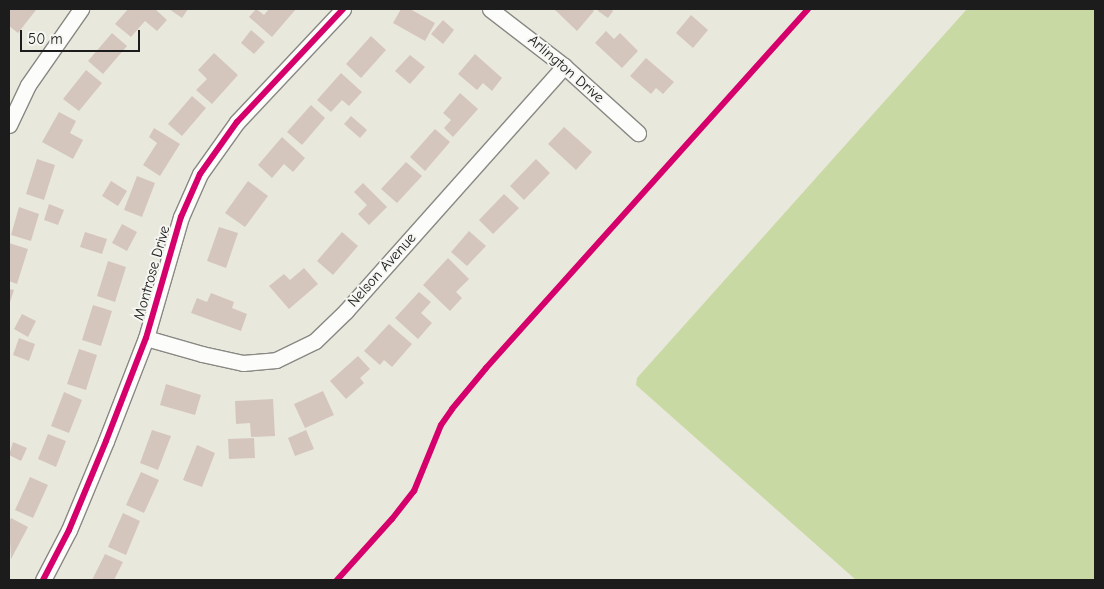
<!DOCTYPE html>
<html>
<head>
<meta charset="utf-8">
<style>
	body { margin:0 }
	#map { position:relative; width:1104px; height:589px; overflow:hidden; background:#e9e8dd; font-family:"Comic Neue",sans-serif }
	div>[style] { position:absolute }
	.green>* { inset:0; background:#c9d9a3 }
	.building>* { inset:0; background:#d5c6bd }
	.roads { filter:drop-shadow(1px 0 #898883) drop-shadow(-1px 0 #898883) drop-shadow(0 1px #898883) drop-shadow(0 -1px #898883) }
	.minor>* { height:15px; margin:-7.5px; padding:0 7.5px; transform-origin:7.5px; border-radius:7.5px; background:#fcfcfa }
	.cycleway>* { height:6px; margin:-3px; padding:0 3px; transform-origin:3px; border-radius:3px; background:#d6006c }
	span { translate:-50% -50%; white-space:nowrap; text-align:center; line-height:1.15; -webkit-text-stroke:4px #f6f6f2; paint-order:stroke }
	.street-label { font-size:15px; color:#1c1c1c }
	.frame { position:absolute; inset:0; border:10px solid #1c1c1c; pointer-events:none }
	.scale { position:absolute; left:20px; top:30px; width:120px; height:22px; box-sizing:border-box; border:2px solid #1c1c1c; border-top:0; padding-left:6px; font-size:15px; line-height:18px; white-space:nowrap; color:#1c1c1c; -webkit-text-stroke:4px #f6f6f2; paint-order:stroke }
</style>
</head>
<body>
<div id="map">
	<div class="green">
		<div style="clip-path:polygon(967px 9px,1095px 9px,1095px 580px,856px 580px,636px 385px,637px 378px)"></div>
	</div>
	<div class="building">
		<div style="clip-path:polygon(9px 9px,34px 9px,36px 10px,18px 33px,9px 26px)"></div>
		<div style="clip-path:polygon(128px 9px,155px 9px,167px 20px,157px 31px,145px 21px,131px 37px,115px 24px)"></div>
		<div style="clip-path:polygon(169px 9px,188px 9px,182px 18px)"></div>
		<div style="clip-path:polygon(256px 9px,264px 15px,269px 9px,296px 9px,272px 37px,249px 17px)"></div>
		<div style="clip-path:polygon(401px 9px,410px 9px,435px 23px,425px 41px,393px 23px)"></div>
		<div style="clip-path:polygon(554px 9px,591px 9px,594px 11px,577px 31px)"></div>
		<div style="clip-path:polygon(599px 9px,611px 9px,613px 11px,608px 18px,598px 11px)"></div>
		<div style="clip-path:polygon(691px 15px,708px 30px,693px 48px,676px 33px)"></div>
		<div style="clip-path:polygon(443px 20px,454px 30px,443px 44px,431px 34px)"></div>
		<div style="clip-path:polygon(251px 30px,265px 42px,254px 54px,241px 43px)"></div>
		<div style="clip-path:polygon(606px 31px,614px 39px,620px 33px,638px 51px,622px 68px,595px 43px)"></div>
		<div style="clip-path:polygon(112px 33px,127px 46px,103px 74px,88px 61px)"></div>
		<div style="clip-path:polygon(371px 36px,386px 50px,361px 78px,346px 64px)"></div>
		<div style="clip-path:polygon(214px 53px,238px 75px,212px 104px,196px 90px,207px 79px,198px 70px)"></div>
		<div style="clip-path:polygon(475px 54px,502px 78px,492px 91px,483px 83px,477px 90px,458px 74px)"></div>
		<div style="clip-path:polygon(410px 55px,425px 67px,410px 84px,395px 71px)"></div>
		<div style="clip-path:polygon(646px 58px,674px 82px,663px 94px,656px 88px,651px 94px,630px 76px)"></div>
		<div style="clip-path:polygon(86px 70px,102px 83px,79px 111px,63px 99px)"></div>
		<div style="clip-path:polygon(341px 73px,362px 92px,349px 106px,342px 100px,331px 112px,317px 100px)"></div>
		<div style="clip-path:polygon(460px 93px,478px 109px,453px 137px,444px 128px,451px 120px,443px 113px)"></div>
		<div style="clip-path:polygon(192px 96px,206px 108px,182px 136px,168px 124px)"></div>
		<div style="clip-path:polygon(311px 105px,325px 118px,302px 145px,287px 132px)"></div>
		<div style="clip-path:polygon(59px 112px,76px 121px,70px 133px,83px 140px,73px 159px,42px 142px)"></div>
		<div style="clip-path:polygon(351px 116px,367px 130px,360px 138px,344px 124px)"></div>
		<div style="clip-path:polygon(564px 127px,592px 152px,576px 170px,548px 144px)"></div>
		<div style="clip-path:polygon(154px 128px,180px 144px,160px 176px,143px 165px,157px 143px,149px 137px)"></div>
		<div style="clip-path:polygon(435px 129px,450px 142px,425px 171px,410px 157px)"></div>
		<div style="clip-path:polygon(282px 137px,305px 158px,293px 172px,284px 164px,272px 178px,258px 165px)"></div>
		<div style="clip-path:polygon(37px 159px,55px 165px,44px 200px,26px 194px)"></div>
		<div style="clip-path:polygon(536px 159px,550px 173px,524px 200px,510px 186px)"></div>
		<div style="clip-path:polygon(406px 162px,422px 176px,397px 203px,381px 189px)"></div>
		<div style="clip-path:polygon(137px 176px,155px 183px,142px 217px,124px 210px)"></div>
		<div style="clip-path:polygon(111px 181px,127px 191px,118px 206px,102px 196px)"></div>
		<div style="clip-path:polygon(248px 181px,268px 196px,245px 227px,225px 213px)"></div>
		<div style="clip-path:polygon(363px 183px,387px 207px,369px 225px,358px 214px,367px 205px,354px 192px)"></div>
		<div style="clip-path:polygon(504px 194px,519px 208px,493px 234px,479px 220px)"></div>
		<div style="clip-path:polygon(49px 204px,64px 210px,58px 225px,44px 220px)"></div>
		<div style="clip-path:polygon(19px 207px,39px 214px,31px 241px,11px 235px)"></div>
		<div style="clip-path:polygon(122px 224px,137px 232px,127px 251px,112px 243px)"></div>
		<div style="clip-path:polygon(219px 227px,238px 233px,226px 268px,207px 261px)"></div>
		<div style="clip-path:polygon(469px 231px,486px 246px,467px 266px,451px 252px)"></div>
		<div style="clip-path:polygon(85px 232px,107px 239px,102px 254px,80px 247px)"></div>
		<div style="clip-path:polygon(342px 232px,358px 246px,333px 275px,317px 261px)"></div>
		<div style="clip-path:polygon(9px 243px,28px 249px,17px 284px,9px 281px)"></div>
		<div style="clip-path:polygon(448px 258px,469px 279px,456px 292px,462px 298px,450px 311px,423px 285px)"></div>
		<div style="clip-path:polygon(108px 261px,126px 267px,115px 302px,97px 296px)"></div>
		<div style="clip-path:polygon(304px 268px,318px 284px,289px 309px,269px 286px,284px 274px,290px 280px)"></div>
		<div style="clip-path:polygon(9px 289px,14px 290px,9px 305px)"></div>
		<div style="clip-path:polygon(419px 292px,431px 302px,421px 313px,432px 323px,418px 339px,395px 318px)"></div>
		<div style="clip-path:polygon(211px 293px,234px 302px,232px 308px,247px 314px,241px 331px,191px 313px,197px 298px,207px 302px)"></div>
		<div style="clip-path:polygon(93px 305px,112px 311px,101px 346px,82px 340px)"></div>
		<div style="clip-path:polygon(22px 314px,36px 321px,28px 337px,14px 329px)"></div>
		<div style="clip-path:polygon(389px 324px,412px 344px,392px 367px,384px 360px,380px 365px,364px 351px)"></div>
		<div style="clip-path:polygon(19px 338px,35px 344px,29px 361px,13px 355px)"></div>
		<div style="clip-path:polygon(79px 349px,97px 355px,86px 390px,67px 384px)"></div>
		<div style="clip-path:polygon(358px 356px,370px 369px,360px 378px,364px 383px,346px 399px,330px 381px)"></div>
		<div style="clip-path:polygon(166px 384px,201px 395px,195px 415px,160px 405px)"></div>
		<div style="clip-path:polygon(323px 391px,334px 415px,305px 428px,294px 404px)"></div>
		<div style="clip-path:polygon(64px 392px,82px 400px,69px 433px,51px 426px)"></div>
		<div style="clip-path:polygon(273px 399px,275px 436px,251px 437px,250px 423px,236px 424px,235px 401px)"></div>
		<div style="clip-path:polygon(152px 430px,171px 436px,158px 470px,140px 463px)"></div>
		<div style="clip-path:polygon(306px 430px,314px 449px,295px 456px,288px 438px)"></div>
		<div style="clip-path:polygon(48px 434px,66px 441px,56px 467px,38px 459px)"></div>
		<div style="clip-path:polygon(254px 438px,255px 458px,229px 459px,228px 439px)"></div>
		<div style="clip-path:polygon(13px 442px,27px 448px,21px 461px,9px 455px)"></div>
		<div style="clip-path:polygon(197px 445px,215px 453px,202px 487px,183px 480px)"></div>
		<div style="clip-path:polygon(141px 472px,159px 480px,144px 513px,126px 505px)"></div>
		<div style="clip-path:polygon(30px 477px,48px 485px,33px 518px,15px 510px)"></div>
		<div style="clip-path:polygon(123px 513px,140px 521px,126px 555px,108px 547px)"></div>
		<div style="clip-path:polygon(11px 518px,28px 527px,11px 559px,9px 522px)"></div>
		<div style="clip-path:polygon(105px 554px,123px 562px,114px 580px,92px 580px)"></div>
	</div>
	<div class="roads">
		<div class="minor">
			<div style="left:490px;top:9px;width:93px;rotate:37.6deg"></div>
			<div style="left:564px;top:66px;width:100px;rotate:42.2deg"></div>
			<div style="left:9px;top:125px;width:44px;rotate:-64.6deg"></div>
			<div style="left:28px;top:85px;width:93px;rotate:-55.1deg"></div>
			<div style="left:146px;top:338px;width:58px;rotate:15.9deg"></div>
			<div style="left:202px;top:354px;width:42px;rotate:12.4deg"></div>
			<div style="left:243px;top:363px;width:33px;rotate:-5deg"></div>
			<div style="left:276px;top:360px;width:43px;rotate:-26deg"></div>
			<div style="left:315px;top:341px;width:43px;rotate:-44.1deg"></div>
			<div style="left:346px;top:311px;width:328px;rotate:-48.3deg"></div>
			<div style="left:43px;top:580px;width:56px;rotate:-62.5deg"></div>
			<div style="left:69px;top:530px;width:96px;rotate:-67.4deg"></div>
			<div style="left:106px;top:441px;width:110px;rotate:-68.8deg"></div>
			<div style="left:146px;top:338px;width:126px;rotate:-73.9deg"></div>
			<div style="left:181px;top:217px;width:47px;rotate:-66.2deg"></div>
			<div style="left:200px;top:174px;width:64px;rotate:-54.6deg"></div>
			<div style="left:237px;top:122px;width:155px;rotate:-46.8deg"></div>
		</div>
	</div>
	<div class="cycleway">
		<div style="left:43px;top:580px;width:56px;rotate:-62.5deg"></div>
		<div style="left:69px;top:530px;width:96px;rotate:-67.4deg"></div>
		<div style="left:106px;top:441px;width:110px;rotate:-68.8deg"></div>
		<div style="left:146px;top:338px;width:126px;rotate:-73.9deg"></div>
		<div style="left:181px;top:217px;width:47px;rotate:-66.2deg"></div>
		<div style="left:200px;top:174px;width:64px;rotate:-54.6deg"></div>
		<div style="left:237px;top:122px;width:155px;rotate:-46.8deg"></div>
		<div style="left:337px;top:580px;width:82px;rotate:-48deg"></div>
		<div style="left:392px;top:519px;width:36px;rotate:-52deg"></div>
		<div style="left:414px;top:491px;width:71px;rotate:-67.8deg"></div>
		<div style="left:441px;top:425px;width:19px;rotate:-55deg"></div>
		<div style="left:452px;top:409px;width:53px;rotate:-50.3deg"></div>
		<div style="left:486px;top:368px;width:482px;rotate:-48.1deg"></div>
	</div>
	<div class="street-label">
		<span style="left:566px;top:69px;rotate:41deg">Arlington Drive</span>
		<span style="left:382px;top:270px;rotate:-48deg">Nelson Avenue</span>
		<span style="left:152px;top:273px;rotate:-74deg">Montrose Drive</span>
	</div>
	<div class="frame"></div>
	<div class="scale">50 m</div>
</div>
</body>
</html>
